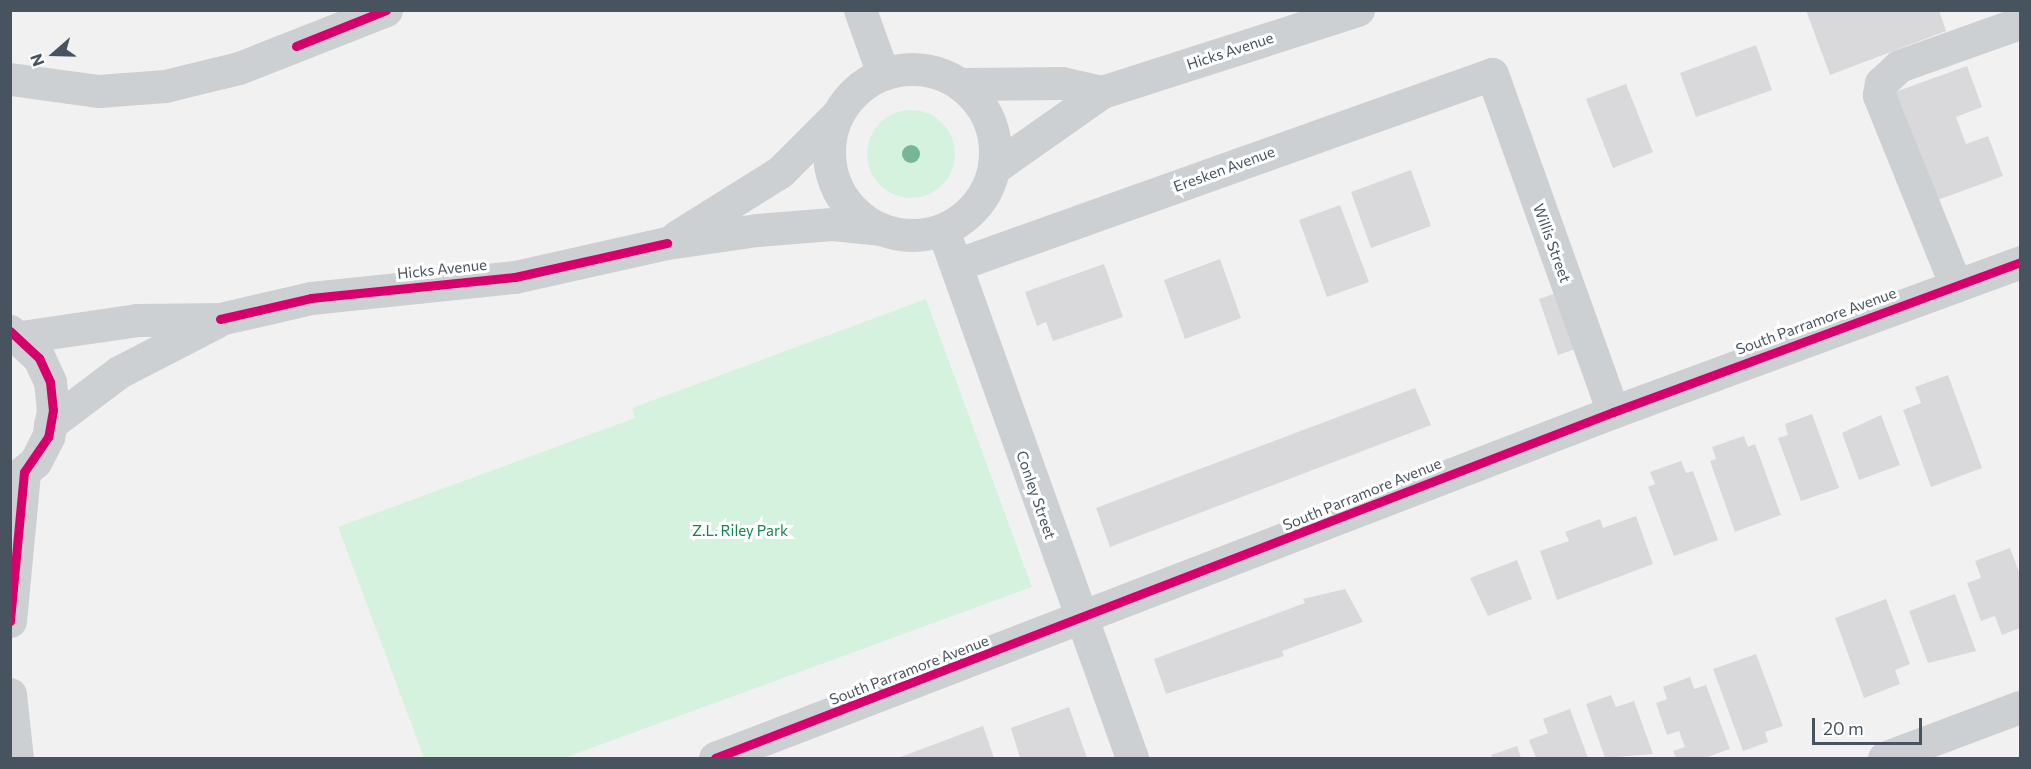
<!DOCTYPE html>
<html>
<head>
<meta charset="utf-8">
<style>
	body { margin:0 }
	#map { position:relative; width:2031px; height:769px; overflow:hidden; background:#f2f1f1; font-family:Commissioner,sans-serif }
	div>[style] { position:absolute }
	.green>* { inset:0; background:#d5f2df }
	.round { border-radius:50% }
	.building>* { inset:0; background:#d9d9db }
	.minor>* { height:33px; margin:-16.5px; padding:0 16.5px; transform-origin:16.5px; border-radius:16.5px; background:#cdd0d2 }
	.minor>.ring { margin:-16.5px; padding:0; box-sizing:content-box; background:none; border:33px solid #cdd0d2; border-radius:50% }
	.cycleway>* { height:9px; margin:-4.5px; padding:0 4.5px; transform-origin:4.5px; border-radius:4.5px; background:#d6006c }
	.trees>* { width:18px; height:18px; margin:-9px; border-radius:50%; background:#77b695 }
	span { translate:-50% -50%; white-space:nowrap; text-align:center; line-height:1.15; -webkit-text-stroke:6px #fff; paint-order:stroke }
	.street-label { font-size:15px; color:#47545f }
	.park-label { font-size:15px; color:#12864a }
	.frame { position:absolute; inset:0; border:12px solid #47545f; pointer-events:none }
	.north { position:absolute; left:24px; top:24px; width:60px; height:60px; -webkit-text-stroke:4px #fff; paint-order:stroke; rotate:250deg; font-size:16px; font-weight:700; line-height:24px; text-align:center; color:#47545f }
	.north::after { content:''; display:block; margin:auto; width:21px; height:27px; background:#47545f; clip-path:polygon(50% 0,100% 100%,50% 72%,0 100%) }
	.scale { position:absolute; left:1812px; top:718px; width:110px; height:27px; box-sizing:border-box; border:3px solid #47545f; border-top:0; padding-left:8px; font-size:18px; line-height:21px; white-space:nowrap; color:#47545f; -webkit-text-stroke:4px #fff; paint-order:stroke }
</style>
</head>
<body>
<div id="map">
	<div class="green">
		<div class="round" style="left:867px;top:110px;width:88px;height:88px"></div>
		<div style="clip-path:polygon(926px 299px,1032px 587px,564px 758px,424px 758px,338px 527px,635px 418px,632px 408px)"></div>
	</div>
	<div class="building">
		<div style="clip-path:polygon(1806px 10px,1939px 10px,1946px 31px,1830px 75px)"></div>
		<div style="clip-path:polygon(1756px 45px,1772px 90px,1696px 117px,1680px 73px)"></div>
		<div style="clip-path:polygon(1967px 66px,1982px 107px,1956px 117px,1966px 144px,1988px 136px,2003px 176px,1935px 201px,1895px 92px)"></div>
		<div style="clip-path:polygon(1626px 84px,1653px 152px,1613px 168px,1586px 99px)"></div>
		<div style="clip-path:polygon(1411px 170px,1431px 226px,1371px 248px,1351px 192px)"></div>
		<div style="clip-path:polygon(1340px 205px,1369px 282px,1327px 297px,1299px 220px)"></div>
		<div style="clip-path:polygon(1220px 259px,1241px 318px,1185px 339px,1164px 280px)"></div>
		<div style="clip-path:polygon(1104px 264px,1123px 317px,1053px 341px,1046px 322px,1037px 326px,1025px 292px)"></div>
		<div style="clip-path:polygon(1565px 290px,1584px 346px,1558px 355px,1539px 299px)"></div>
		<div style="clip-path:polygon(1948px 375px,1982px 468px,1931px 487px,1903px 410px,1921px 403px,1915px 387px)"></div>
		<div style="clip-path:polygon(1415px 388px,1431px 425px,1110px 547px,1096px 508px)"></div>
		<div style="clip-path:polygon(1812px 414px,1839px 488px,1801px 501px,1778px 438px,1788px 435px,1785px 424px)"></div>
		<div style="clip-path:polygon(1881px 415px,1900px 465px,1859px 480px,1842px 433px)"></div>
		<div style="clip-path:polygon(1744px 436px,1748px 447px,1755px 444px,1781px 515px,1735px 532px,1710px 461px,1716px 459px,1712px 447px)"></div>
		<div style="clip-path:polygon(1681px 461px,1686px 473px,1693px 471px,1718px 540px,1674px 556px,1648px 487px,1655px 484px,1650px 472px)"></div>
		<div style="clip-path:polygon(1636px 516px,1653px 564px,1557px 600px,1540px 551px,1569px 541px,1565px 532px,1600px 519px,1603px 528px)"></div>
		<div style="clip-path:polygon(2010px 548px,2019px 572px,2020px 628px,2002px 635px,1995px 616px,1981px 621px,1967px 583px,1981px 578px,1975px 561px)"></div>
		<div style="clip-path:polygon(1517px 560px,1532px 599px,1488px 616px,1470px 578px)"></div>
		<div style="clip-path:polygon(1345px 589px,1363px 622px,1282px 651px,1284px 656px,1166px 694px,1154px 659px,1305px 603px,1303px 599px)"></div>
		<div style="clip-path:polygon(1955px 594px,1976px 651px,1928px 663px,1909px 611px)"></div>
		<div style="clip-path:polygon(1886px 599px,1910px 664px,1895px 670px,1900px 684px,1864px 698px,1835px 618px)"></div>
		<div style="clip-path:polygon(1756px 654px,1783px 726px,1765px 732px,1768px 742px,1743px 751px,1713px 669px)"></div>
		<div style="clip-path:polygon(1690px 677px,1694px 689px,1706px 685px,1730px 749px,1705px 758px,1676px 758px,1673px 751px,1685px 747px,1679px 731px,1667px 735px,1656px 703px,1667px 699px,1663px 687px)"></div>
		<div style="clip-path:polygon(1611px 695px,1616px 707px,1634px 701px,1653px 754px,1605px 758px,1586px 704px)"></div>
		<div style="clip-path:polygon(1069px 707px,1087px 758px,1020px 758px,1011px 728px)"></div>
		<div style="clip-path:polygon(1570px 709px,1588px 758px,1536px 758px,1529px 740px,1548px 733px,1543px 719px)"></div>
		<div style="clip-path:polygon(983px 726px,994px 758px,898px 758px)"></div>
		<div style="clip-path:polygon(1517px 746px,1521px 758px,1493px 758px,1491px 755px)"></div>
	</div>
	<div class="minor">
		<div style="left:860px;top:10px;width:68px;rotate:70.2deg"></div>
		<div class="ring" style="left:829px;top:69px;width:133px;height:133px"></div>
		<div style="left:10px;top:79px;width:90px;rotate:7.7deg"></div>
		<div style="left:99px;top:91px;width:66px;rotate:-4.3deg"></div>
		<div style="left:165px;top:86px;width:76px;rotate:-13.7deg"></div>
		<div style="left:239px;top:68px;width:158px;rotate:-21.5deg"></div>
		<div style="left:960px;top:84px;width:102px;rotate:-0.6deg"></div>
		<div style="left:1062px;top:83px;width:41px;rotate:12.7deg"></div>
		<div style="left:994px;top:168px;width:132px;rotate:-35.1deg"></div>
		<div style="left:1102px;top:92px;width:269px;rotate:-17.8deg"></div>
		<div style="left:943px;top:230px;width:561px;rotate:70.3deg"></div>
		<div style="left:676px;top:237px;width:123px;rotate:-32deg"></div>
		<div style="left:780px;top:172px;width:81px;rotate:-45deg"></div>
		<div style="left:956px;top:265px;width:569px;rotate:-19.61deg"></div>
		<div style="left:1492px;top:74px;width:359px;rotate:70.3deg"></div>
		<div style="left:1956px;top:286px;width:206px;rotate:-112deg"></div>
		<div style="left:1879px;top:95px;width:12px;rotate:-81deg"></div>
		<div style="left:1881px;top:83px;width:25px;rotate:-43deg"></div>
		<div style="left:1899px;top:66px;width:128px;rotate:-19.6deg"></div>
		<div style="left:10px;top:331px;width:40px;rotate:43deg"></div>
		<div style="left:39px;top:358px;width:26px;rotate:65deg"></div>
		<div style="left:50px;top:382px;width:28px;rotate:84deg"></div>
		<div style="left:53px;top:410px;width:27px;rotate:100deg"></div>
		<div style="left:48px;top:437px;width:28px;rotate:117deg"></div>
		<div style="left:35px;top:462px;width:33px;rotate:140deg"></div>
		<div style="left:21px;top:337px;width:117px;rotate:-8.3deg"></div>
		<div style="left:137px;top:320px;width:83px;rotate:-0.7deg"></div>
		<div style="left:220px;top:319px;width:93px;rotate:-13deg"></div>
		<div style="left:311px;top:298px;width:205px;rotate:-5.9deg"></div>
		<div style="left:515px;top:277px;width:156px;rotate:-12.6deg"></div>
		<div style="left:667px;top:243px;width:91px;rotate:-8.2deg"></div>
		<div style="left:757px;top:230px;width:75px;rotate:-4.6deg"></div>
		<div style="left:832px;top:224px;width:48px;rotate:5.9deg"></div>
		<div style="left:50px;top:424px;width:86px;rotate:-37deg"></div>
		<div style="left:119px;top:372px;width:109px;rotate:-27.3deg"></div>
		<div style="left:10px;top:621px;width:150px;rotate:-84.6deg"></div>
		<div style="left:10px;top:694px;width:64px;rotate:83.8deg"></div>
		<div style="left:715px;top:758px;width:962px;rotate:-21.07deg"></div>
		<div style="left:1613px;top:412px;width:434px;rotate:-20.2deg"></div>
		<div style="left:1884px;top:758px;width:145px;rotate:-20.6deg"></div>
	</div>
	<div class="cycleway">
		<div style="left:296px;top:46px;width:97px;rotate:-21.8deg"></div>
		<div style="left:220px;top:319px;width:93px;rotate:-13deg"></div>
		<div style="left:311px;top:298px;width:205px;rotate:-5.9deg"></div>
		<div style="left:515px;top:277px;width:156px;rotate:-12.6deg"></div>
		<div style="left:10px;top:331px;width:40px;rotate:43deg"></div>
		<div style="left:39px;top:358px;width:26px;rotate:65deg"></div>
		<div style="left:50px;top:382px;width:28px;rotate:84deg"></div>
		<div style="left:53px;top:410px;width:27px;rotate:100deg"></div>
		<div style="left:48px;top:437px;width:42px;rotate:124.4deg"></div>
		<div style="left:24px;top:472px;width:150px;rotate:95.4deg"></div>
		<div style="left:715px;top:758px;width:962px;rotate:-21.07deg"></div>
		<div style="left:1613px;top:412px;width:434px;rotate:-20.2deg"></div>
	</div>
	<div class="trees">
		<div style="left:911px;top:154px"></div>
	</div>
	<div class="street-label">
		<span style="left:1230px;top:51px;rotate:-18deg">Hicks Avenue</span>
		<span style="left:1224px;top:169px;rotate:-20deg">Eresken Avenue</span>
		<span style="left:1552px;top:243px;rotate:70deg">Willis Street</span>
		<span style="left:442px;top:269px;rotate:-6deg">Hicks Avenue</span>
		<span style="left:1816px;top:321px;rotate:-20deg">South Parramore Avenue</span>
		<span style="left:1362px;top:494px;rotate:-22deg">South Parramore Avenue</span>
		<span style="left:1036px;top:495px;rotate:71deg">Conley Street</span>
		<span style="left:909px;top:670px;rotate:-21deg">South Parramore Avenue</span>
	</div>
	<div class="park-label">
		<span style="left:740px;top:531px">Z.L. Riley Park</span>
	</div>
	<div class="frame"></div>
	<div class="north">N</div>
	<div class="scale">20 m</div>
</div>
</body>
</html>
